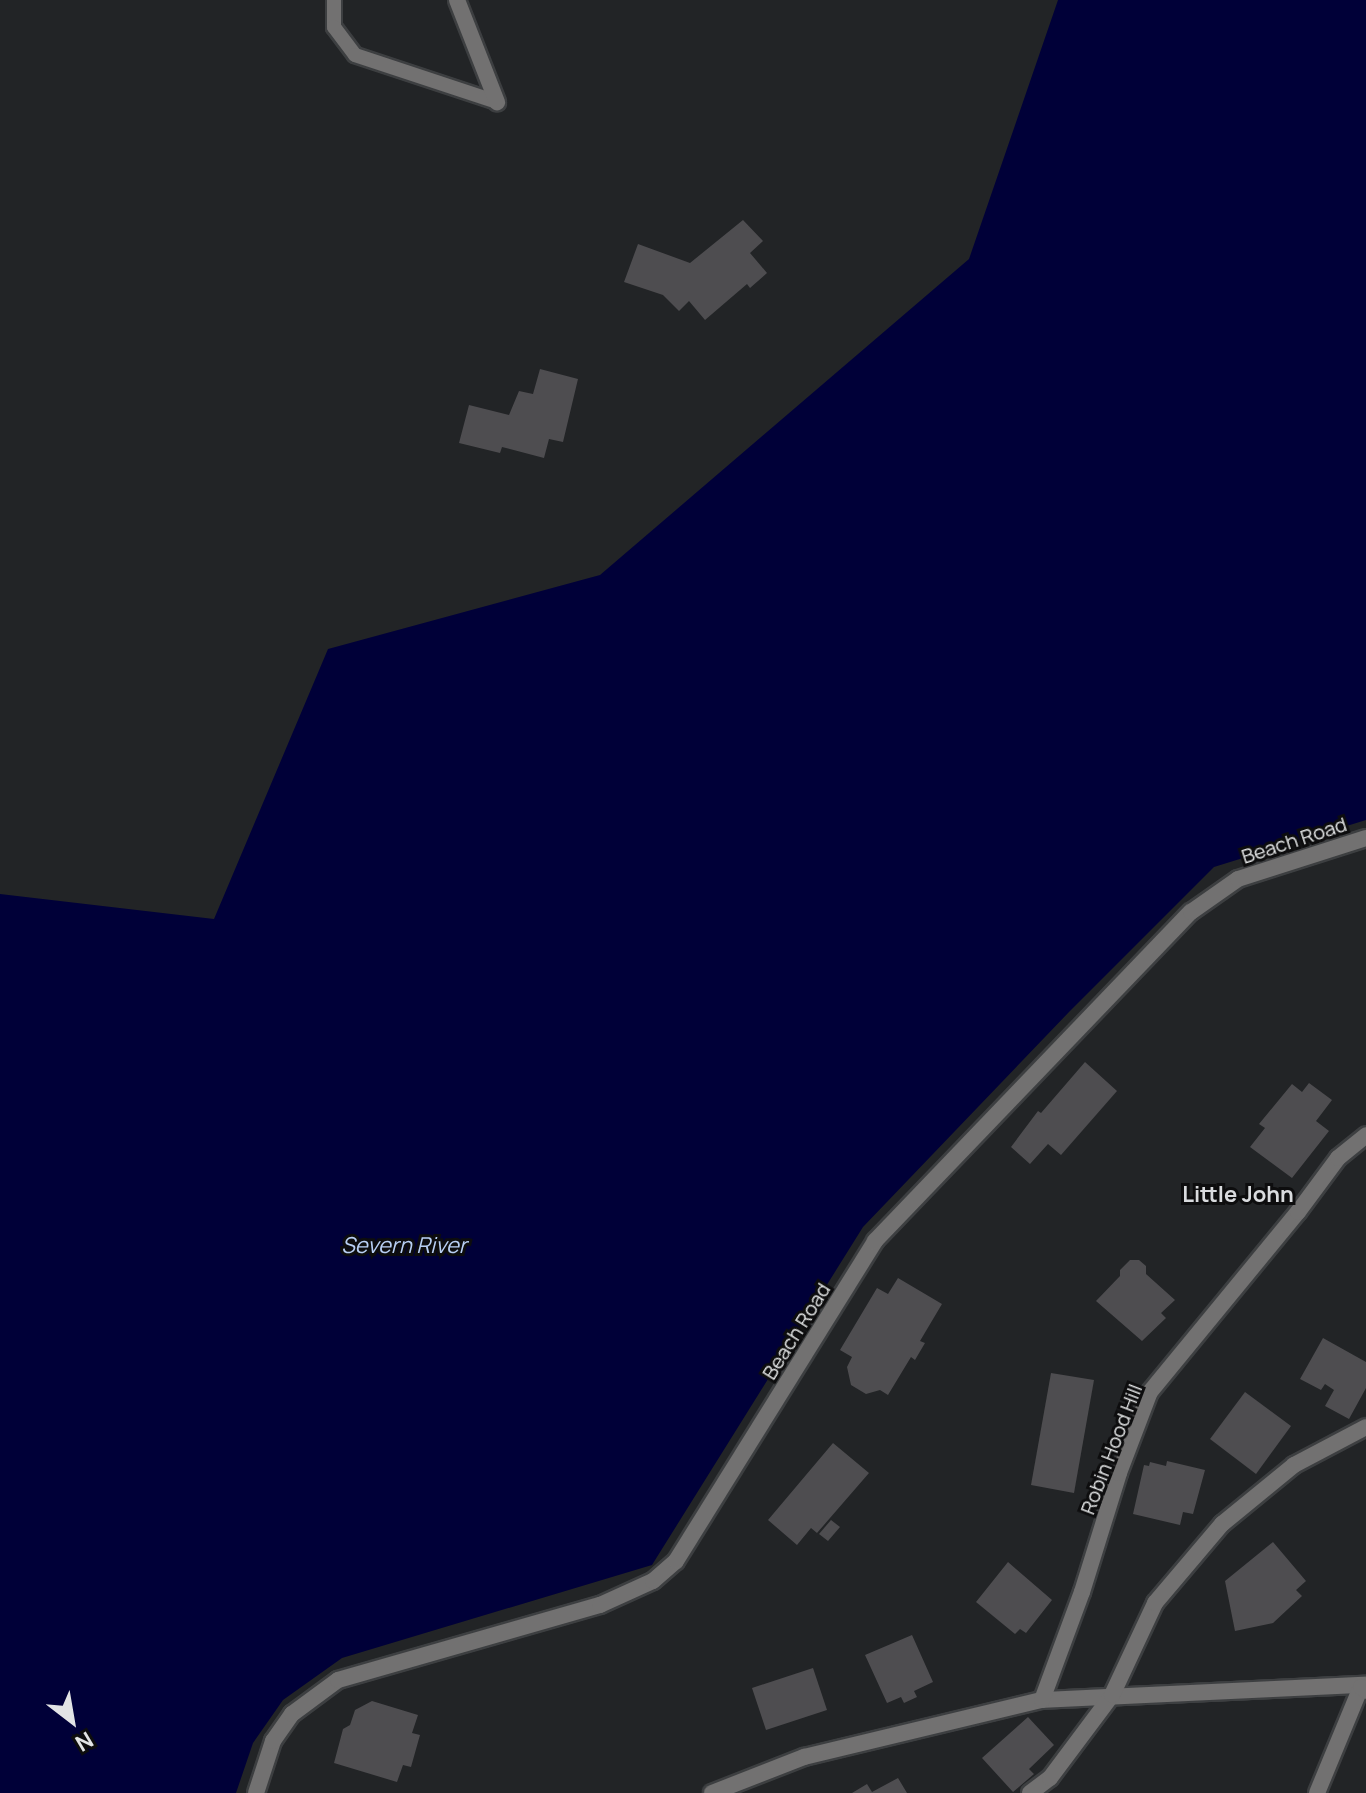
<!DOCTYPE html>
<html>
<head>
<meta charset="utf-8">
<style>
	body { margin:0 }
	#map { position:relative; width:1366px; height:1793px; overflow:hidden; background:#222426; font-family:Manrope,sans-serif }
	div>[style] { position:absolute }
	.water>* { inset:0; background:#000038 }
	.building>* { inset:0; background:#4e4d50 }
	.roads { filter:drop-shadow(2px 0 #3d3f41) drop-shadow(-2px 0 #3d3f41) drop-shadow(0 2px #3d3f41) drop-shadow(0 -2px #3d3f41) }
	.lane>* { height:14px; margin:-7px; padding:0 7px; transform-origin:7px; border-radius:7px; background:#727171 }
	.street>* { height:16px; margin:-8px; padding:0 8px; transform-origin:8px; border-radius:8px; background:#727171 }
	span { translate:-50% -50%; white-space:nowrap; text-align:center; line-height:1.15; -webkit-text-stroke:6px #0d0d0e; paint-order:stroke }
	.street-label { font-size:20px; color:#e2e4e5 }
	.neighbourhood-label { font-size:22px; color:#d9dbde; font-weight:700 }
	.water-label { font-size:22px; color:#b8cff4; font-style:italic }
	.north { position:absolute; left:32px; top:1681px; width:80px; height:80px; -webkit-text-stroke:6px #0d0d0e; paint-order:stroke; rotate:149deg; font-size:22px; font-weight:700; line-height:32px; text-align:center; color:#e2e4e5 }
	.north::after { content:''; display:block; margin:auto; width:28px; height:36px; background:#e2e4e5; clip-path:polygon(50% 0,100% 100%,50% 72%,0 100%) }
</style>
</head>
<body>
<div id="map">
	<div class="water">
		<div style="clip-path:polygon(1058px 0,1366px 0,1366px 820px,1214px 867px,1069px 1012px,863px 1227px,652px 1565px,342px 1658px,283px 1700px,253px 1743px,236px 1793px,0 1793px,0 894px,214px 919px,328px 649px,600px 575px,969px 259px)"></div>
	</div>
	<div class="building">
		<div style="clip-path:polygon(743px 220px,763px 241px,750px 253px,767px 273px,750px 288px,747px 284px,705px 320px,689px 301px,679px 311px,663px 295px,624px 282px,638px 244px,690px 263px)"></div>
		<div style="clip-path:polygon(540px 369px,578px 379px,563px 442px,549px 439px,544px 458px,502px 447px,500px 453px,459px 443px,469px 405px,509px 415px,519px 391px,533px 394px)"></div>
		<div style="clip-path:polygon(1085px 1062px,1117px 1091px,1061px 1155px,1048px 1144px,1030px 1164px,1011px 1147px,1038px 1111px,1041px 1113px)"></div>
		<div style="clip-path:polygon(1309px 1083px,1332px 1100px,1316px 1121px,1329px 1131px,1292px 1178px,1250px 1147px,1265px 1128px,1259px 1124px,1292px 1084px,1302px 1092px)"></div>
		<div style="clip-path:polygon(1130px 1260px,1139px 1260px,1146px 1266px,1146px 1274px,1175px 1300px,1161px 1313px,1166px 1318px,1142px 1341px,1096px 1301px,1120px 1276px,1120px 1270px)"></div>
		<div style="clip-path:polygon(898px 1278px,942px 1304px,920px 1341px,925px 1343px,915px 1360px,911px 1357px,888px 1395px,880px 1390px,866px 1394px,851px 1385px,847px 1367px,852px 1357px,840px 1350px,877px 1288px,888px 1294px)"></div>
		<div style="clip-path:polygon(1323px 1338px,1366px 1362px,1366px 1388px,1349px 1419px,1325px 1406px,1334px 1390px,1325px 1384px,1321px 1390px,1300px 1379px)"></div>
		<div style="clip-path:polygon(1051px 1373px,1094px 1380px,1074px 1493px,1031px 1485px)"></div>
		<div style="clip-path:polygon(1245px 1392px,1291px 1426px,1256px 1474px,1210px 1439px)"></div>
		<div style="clip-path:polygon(833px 1443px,869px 1473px,817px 1533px,811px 1528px,797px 1545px,768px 1520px)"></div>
		<div style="clip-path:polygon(1167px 1461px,1205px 1470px,1193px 1514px,1183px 1512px,1180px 1525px,1133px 1514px,1144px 1465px,1149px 1466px,1150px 1462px,1166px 1466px)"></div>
		<div style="clip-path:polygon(831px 1520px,840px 1527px,828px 1541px,819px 1534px)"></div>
		<div style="clip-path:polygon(1273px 1542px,1306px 1581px,1296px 1590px,1302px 1596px,1273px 1623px,1235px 1631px,1225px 1581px)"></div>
		<div style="clip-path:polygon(1008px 1562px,1052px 1600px,1026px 1633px,1020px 1629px,1015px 1634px,976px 1602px)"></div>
		<div style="clip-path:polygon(912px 1635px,933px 1682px,914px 1691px,917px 1697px,904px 1703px,901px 1697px,887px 1703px,865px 1655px)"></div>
		<div style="clip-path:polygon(813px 1668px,827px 1710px,766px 1730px,752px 1688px)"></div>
		<div style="clip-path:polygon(372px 1701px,418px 1715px,412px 1733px,420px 1735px,411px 1767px,403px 1765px,397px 1782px,334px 1763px,343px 1729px,350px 1725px,355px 1710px)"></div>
		<div style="clip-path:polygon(1028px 1717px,1054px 1745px,1029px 1769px,1034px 1774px,1013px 1792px,982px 1758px)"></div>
		<div style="clip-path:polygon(898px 1778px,907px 1793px,852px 1793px,867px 1784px,872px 1792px)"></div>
	</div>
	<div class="roads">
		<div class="lane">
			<div style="left:334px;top:0;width:27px;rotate:90deg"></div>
			<div style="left:334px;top:27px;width:35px;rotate:53deg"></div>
			<div style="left:355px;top:55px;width:150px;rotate:18.3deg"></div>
		</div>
		<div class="street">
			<div style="left:457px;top:0;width:110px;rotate:68.6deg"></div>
			<div style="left:1042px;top:1700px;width:324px;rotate:-2.7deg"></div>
			<div style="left:256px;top:1793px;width:55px;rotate:-71.9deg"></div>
			<div style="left:273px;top:1741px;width:33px;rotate:-55deg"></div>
			<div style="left:292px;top:1714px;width:57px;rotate:-36.5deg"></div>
			<div style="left:338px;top:1680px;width:273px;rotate:-16deg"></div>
			<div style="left:600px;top:1605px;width:58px;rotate:-24.4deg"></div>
			<div style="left:653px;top:1581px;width:30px;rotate:-41deg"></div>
			<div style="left:676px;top:1561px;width:377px;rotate:-58.1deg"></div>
			<div style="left:875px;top:1241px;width:456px;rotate:-46.2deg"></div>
			<div style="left:1191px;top:912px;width:57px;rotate:-35.1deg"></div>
			<div style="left:1238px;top:879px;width:134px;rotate:-17.8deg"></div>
			<div style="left:712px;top:1793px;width:99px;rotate:-21.4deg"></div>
			<div style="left:804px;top:1757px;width:245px;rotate:-13.5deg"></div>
			<div style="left:1042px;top:1700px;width:115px;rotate:-69.7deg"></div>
			<div style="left:1082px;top:1592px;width:125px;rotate:-72.7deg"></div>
			<div style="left:1119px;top:1473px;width:87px;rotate:-69.1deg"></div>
			<div style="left:1150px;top:1392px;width:233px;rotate:-50.6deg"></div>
			<div style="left:1298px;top:1212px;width:67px;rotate:-53.5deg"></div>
			<div style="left:1338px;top:1158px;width:36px;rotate:-39deg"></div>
			<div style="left:1030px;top:1793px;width:25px;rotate:-37deg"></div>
			<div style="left:1050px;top:1778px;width:104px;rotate:-53.2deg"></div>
			<div style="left:1112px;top:1695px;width:102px;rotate:-64.9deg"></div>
			<div style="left:1155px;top:1603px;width:104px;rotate:-49.7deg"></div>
			<div style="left:1222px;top:1524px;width:93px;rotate:-39.3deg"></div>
			<div style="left:1294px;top:1465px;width:81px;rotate:-27.8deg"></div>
			<div style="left:1317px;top:1793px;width:115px;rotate:-67.5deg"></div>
			<div style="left:1361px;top:1687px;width:6px;rotate:39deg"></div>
		</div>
	</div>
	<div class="street-label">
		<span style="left:1294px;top:840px;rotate:-18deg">Beach Road</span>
		<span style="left:796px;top:1331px;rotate:-58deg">Beach Road</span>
		<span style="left:1111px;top:1449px;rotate:-69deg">Robin Hood Hill</span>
	</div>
	<div class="neighbourhood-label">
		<span style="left:1238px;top:1195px">Little John</span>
	</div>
	<div class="water-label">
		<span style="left:404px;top:1246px">Severn River</span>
	</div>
	<div class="north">N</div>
</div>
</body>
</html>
